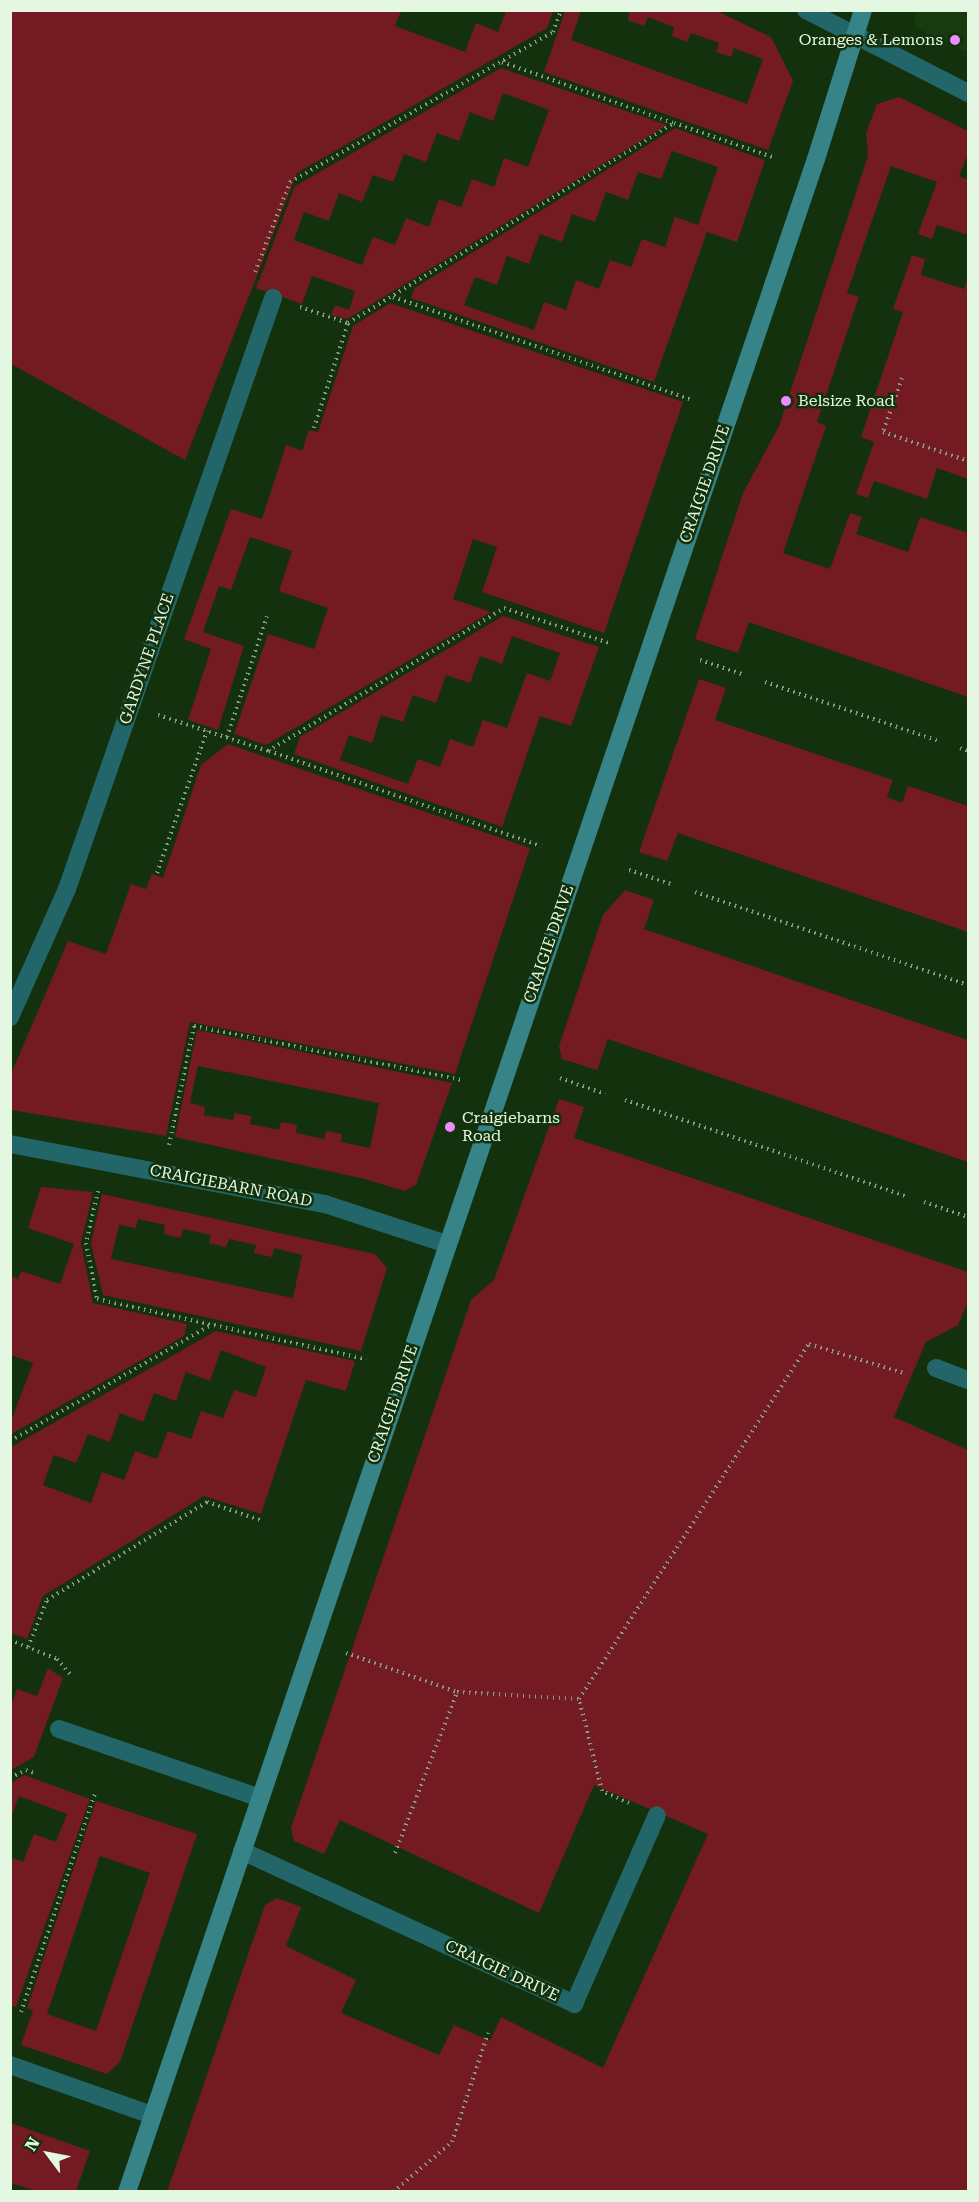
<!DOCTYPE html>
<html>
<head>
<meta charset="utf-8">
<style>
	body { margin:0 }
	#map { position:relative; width:979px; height:2202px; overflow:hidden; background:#12310c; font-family:"Roboto Serif",serif }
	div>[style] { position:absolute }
	.built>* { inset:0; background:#173b0f }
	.green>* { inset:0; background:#731a23 }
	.path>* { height:4px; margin-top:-2px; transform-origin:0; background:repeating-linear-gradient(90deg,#859d81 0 1.5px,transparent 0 6px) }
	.lane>* { height:18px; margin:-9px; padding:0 9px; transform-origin:9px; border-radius:9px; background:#23666a }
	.street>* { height:18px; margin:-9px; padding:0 9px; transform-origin:9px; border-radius:9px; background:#23666a }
	.secondary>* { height:18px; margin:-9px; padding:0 9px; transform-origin:9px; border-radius:9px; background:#378488 }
	.dots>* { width:16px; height:16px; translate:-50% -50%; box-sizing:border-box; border:3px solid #12310c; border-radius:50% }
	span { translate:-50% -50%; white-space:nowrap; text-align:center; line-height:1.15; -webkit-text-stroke:5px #12310c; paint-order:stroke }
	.poi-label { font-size:16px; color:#e4f7e1 }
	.right { translate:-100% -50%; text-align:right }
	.left { translate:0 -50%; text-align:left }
	.street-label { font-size:16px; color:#e4f7e1 }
	.frame { position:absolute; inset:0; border:12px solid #e4f7e1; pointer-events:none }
	.north { position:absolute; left:18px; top:2124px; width:60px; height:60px; -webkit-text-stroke:4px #12310c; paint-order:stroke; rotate:302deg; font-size:16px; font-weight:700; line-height:24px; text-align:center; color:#e4f7e1 }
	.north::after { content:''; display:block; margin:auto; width:21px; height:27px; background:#e4f7e1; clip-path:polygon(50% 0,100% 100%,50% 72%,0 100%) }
</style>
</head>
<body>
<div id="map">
	<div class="built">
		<div style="clip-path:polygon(916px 11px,968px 11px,968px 53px,914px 27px)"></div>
	</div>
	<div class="green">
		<div style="clip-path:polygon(11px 10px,401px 11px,395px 26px,465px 52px,476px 23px,498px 32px,506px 11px,553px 11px,547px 28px,297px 173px,185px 460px,11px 364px)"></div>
		<div style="clip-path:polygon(715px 10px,771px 37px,793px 81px,768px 150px,544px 72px,565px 11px,581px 11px,571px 40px,747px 104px,763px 59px,734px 48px,731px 57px,716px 52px,719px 43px,691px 33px,687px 42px,672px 36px,674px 27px,648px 17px,644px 26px,628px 20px,629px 11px)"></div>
		<div style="clip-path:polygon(evenodd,501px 68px,667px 125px,347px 319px,331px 315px,335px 305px,349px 310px,355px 291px,312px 276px,302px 304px,256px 288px,295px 186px,501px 68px,503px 93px,549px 110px,528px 167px,504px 158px,494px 187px,472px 179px,461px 207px,439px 199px,429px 227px,406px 218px,395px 245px,373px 237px,362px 265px,294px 240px,304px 212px,329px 221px,339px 193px,362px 202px,373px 175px,393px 182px,404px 154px,426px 162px,437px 133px,459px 141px,470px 112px,493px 121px,503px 93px)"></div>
		<div style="clip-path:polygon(899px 97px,968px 131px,968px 154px,959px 176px,968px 180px,968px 235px,937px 225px,932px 239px,918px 234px,937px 182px,891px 166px,847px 293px,859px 297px,817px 422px,826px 426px,783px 553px,830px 569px,850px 513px,862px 517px,856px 534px,908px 552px,920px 517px,968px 533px,968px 697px,749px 622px,738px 653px,695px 639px,743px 493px,779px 426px,868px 156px,866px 133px,877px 104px)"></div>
		<div style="clip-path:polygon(evenodd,675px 128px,765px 160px,737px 242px,707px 232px,654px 382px,411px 298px,415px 288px,675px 128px,672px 151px,718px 167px,698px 225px,675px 217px,665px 247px,642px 239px,631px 267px,610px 260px,599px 289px,576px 280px,566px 310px,544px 302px,534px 330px,464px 305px,475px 277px,497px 285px,507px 256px,529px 264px,540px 234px,562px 242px,572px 214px,595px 222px,606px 192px,628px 200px,638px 172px,661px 179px,672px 151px)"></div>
		<div style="clip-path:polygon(912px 255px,925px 259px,921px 275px,964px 289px,968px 276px,968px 479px,937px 468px,927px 499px,874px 481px,868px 498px,856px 494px,874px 442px,861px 437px,903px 312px,893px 309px)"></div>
		<div style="clip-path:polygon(390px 303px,683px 402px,604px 633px,482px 592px,497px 547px,473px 539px,453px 599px,491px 612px,266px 745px,234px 734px,268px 634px,314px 649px,328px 608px,279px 591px,292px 551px,250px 537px,231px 590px,219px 586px,203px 632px,244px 646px,218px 730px,188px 720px,211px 649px,184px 639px,231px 509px,262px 519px,286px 445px,302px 451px,309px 430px,318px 432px,353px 326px)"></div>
		<div style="clip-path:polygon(evenodd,503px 616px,599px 647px,571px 726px,540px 716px,502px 827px,294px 754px,300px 737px,503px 616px,512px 636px,560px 653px,550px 681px,527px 673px,507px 728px,483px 720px,473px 747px,450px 739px,440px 767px,418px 759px,408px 784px,340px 760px,349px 735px,372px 743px,381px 715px,403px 722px,413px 695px,436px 703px,446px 675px,470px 683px,480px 656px,502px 664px,512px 636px)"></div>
		<div style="clip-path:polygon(699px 679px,726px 688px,715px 720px,893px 780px,887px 797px,902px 803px,908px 786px,968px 806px,968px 932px,678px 833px,667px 861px,639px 852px)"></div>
		<div style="clip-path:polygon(228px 744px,530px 848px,455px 1074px,190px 1022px,166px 1136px,11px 1110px,11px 1074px,68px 941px,106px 954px,131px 884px,146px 889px,152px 874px,163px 878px,201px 765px)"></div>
		<div style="clip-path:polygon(625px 890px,654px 900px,644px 929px,968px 1040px,968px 1162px,608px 1039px,597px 1070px,562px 1059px,559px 1046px,603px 915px)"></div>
		<div style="clip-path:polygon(evenodd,197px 1030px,452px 1083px,416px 1185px,404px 1191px,365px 1179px,175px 1137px,197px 1030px,198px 1066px,379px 1103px,370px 1148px,341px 1142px,342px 1134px,326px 1131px,324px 1139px,296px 1133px,297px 1125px,281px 1122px,279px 1130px,250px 1124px,251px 1116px,235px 1113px,233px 1120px,204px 1115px,205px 1107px,190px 1103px,198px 1066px)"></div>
		<div style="clip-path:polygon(559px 1099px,584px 1107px,574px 1138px,968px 1272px,968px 1302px,958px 1325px,926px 1342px,894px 1417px,968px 1450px,968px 2191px,167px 2192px,265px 1905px,277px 1898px,301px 1907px,286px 1946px,356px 1980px,341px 2013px,439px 2055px,454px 2025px,490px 2041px,501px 2017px,603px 2068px,708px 1834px,594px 1785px,539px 1913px,340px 1820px,324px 1854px,294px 1841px,291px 1828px,471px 1300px,494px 1280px)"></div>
		<div style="clip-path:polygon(41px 1187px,93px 1192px,81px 1243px,93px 1303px,187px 1324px,184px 1336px,11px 1434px,11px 1421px,33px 1363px,11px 1355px,11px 1276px,18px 1279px,21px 1271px,60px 1284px,74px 1244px,28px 1228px)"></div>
		<div style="clip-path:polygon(evenodd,102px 1194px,375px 1254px,387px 1268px,361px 1351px,103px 1295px,91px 1243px,102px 1194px,138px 1219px,165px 1225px,164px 1234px,181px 1238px,183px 1229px,211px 1235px,209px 1243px,226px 1247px,229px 1239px,256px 1245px,254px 1253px,272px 1257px,274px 1248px,302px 1255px,293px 1298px,111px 1259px,119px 1225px,136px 1228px,138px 1219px)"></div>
		<div style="clip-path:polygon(evenodd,216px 1331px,355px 1361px,346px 1391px,306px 1380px,261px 1514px,204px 1496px,43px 1596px,27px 1639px,11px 1633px,11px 1447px,216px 1331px,221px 1350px,266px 1367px,256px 1397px,234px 1390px,223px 1418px,201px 1411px,191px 1439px,168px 1431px,157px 1459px,135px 1451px,124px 1480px,102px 1472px,91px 1503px,43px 1485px,54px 1455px,76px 1463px,88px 1434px,110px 1442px,120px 1413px,143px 1422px,154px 1393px,176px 1401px,186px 1372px,210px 1381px,221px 1350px)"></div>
		<div style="clip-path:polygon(48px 1668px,63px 1678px,34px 1757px,11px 1770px,11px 1706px,17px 1689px,37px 1696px)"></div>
		<div style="clip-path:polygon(24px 1775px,90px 1799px,16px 2007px,10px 2005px,11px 1858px,23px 1862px,34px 1834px,56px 1842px,67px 1814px,19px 1796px,11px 1818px,11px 1783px)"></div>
		<div style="clip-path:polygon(evenodd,96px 1801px,197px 1834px,120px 2062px,107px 2074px,21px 2045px,33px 2010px,27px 2008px,96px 1801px,100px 1856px,150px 1873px,96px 2031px,47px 2014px,100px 1856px)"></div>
		<div style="clip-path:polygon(11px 2123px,90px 2151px,76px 2191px,36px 2191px,11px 2183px)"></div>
	</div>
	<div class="path">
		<div style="left:502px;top:62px;width:182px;rotate:19.6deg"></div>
		<div style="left:255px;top:272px;width:97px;rotate:-68.7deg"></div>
		<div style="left:290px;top:182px;width:303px;rotate:-29.7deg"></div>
		<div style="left:553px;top:32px;width:23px;rotate:-70deg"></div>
		<div style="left:393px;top:297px;width:314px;rotate:19deg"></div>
		<div style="left:300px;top:307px;width:51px;rotate:18.4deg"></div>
		<div style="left:348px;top:323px;width:382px;rotate:-31.5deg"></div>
		<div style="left:674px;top:123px;width:107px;rotate:19.1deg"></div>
		<div style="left:902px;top:378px;width:57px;rotate:109.4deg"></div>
		<div style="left:883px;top:432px;width:90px;rotate:18.8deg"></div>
		<div style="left:314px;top:428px;width:110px;rotate:-72.1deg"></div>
		<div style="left:700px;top:660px;width:47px;rotate:18.4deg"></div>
		<div style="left:765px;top:682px;width:183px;rotate:18.8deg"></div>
		<div style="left:158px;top:715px;width:116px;rotate:18.1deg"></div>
		<div style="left:268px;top:751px;width:276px;rotate:-31.2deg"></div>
		<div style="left:504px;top:608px;width:111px;rotate:18.4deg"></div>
		<div style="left:227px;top:737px;width:127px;rotate:-71.7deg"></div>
		<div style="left:960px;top:748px;width:9px;rotate:21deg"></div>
		<div style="left:269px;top:751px;width:288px;rotate:19.3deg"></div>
		<div style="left:629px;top:870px;width:47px;rotate:18.4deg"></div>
		<div style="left:157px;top:873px;width:151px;rotate:-70.6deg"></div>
		<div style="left:695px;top:892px;width:288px;rotate:18.8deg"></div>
		<div style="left:560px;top:1078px;width:48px;rotate:19.6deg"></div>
		<div style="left:625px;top:1100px;width:296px;rotate:18.9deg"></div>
		<div style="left:169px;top:1145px;width:122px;rotate:-78.1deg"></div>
		<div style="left:194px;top:1026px;width:274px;rotate:11.4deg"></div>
		<div style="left:98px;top:1191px;width:53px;rotate:103deg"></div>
		<div style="left:86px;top:1243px;width:57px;rotate:78.9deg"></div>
		<div style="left:97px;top:1299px;width:276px;rotate:12.6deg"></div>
		<div style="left:924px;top:1202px;width:46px;rotate:18.8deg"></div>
		<div style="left:10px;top:1441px;width:234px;rotate:-30deg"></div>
		<div style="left:10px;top:1640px;width:51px;rotate:22deg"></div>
		<div style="left:57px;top:1659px;width:23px;rotate:49deg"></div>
		<div style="left:28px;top:1647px;width:51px;rotate:-68deg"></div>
		<div style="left:47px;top:1600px;width:188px;rotate:-31.5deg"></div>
		<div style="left:207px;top:1502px;width:59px;rotate:18.7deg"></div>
		<div style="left:346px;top:1653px;width:118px;rotate:19.4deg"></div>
		<div style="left:457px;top:1692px;width:122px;rotate:3.3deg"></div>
		<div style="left:10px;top:1778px;width:18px;rotate:-27deg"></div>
		<div style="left:26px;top:1770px;width:9px;rotate:21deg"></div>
		<div style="left:629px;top:1803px;width:30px;rotate:-156deg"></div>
		<div style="left:602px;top:1791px;width:95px;rotate:-104deg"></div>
		<div style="left:579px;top:1699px;width:423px;rotate:-57.1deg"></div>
		<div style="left:809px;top:1344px;width:102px;rotate:17deg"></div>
		<div style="left:395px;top:1853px;width:173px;rotate:-68.9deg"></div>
		<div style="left:21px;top:2012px;width:230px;rotate:-71.3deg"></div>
		<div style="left:393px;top:2192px;width:77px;rotate:-40.3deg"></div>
		<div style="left:452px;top:2142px;width:115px;rotate:-71.7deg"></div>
	</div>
	<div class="lane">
		<div style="left:59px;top:1729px;width:213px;rotate:18.9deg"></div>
		<div style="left:10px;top:2065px;width:151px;rotate:19.4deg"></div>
	</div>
	<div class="street">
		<div style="left:806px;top:10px;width:182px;rotate:27.1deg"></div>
		<div style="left:10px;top:1017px;width:140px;rotate:-66deg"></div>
		<div style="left:67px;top:889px;width:626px;rotate:-70.78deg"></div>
		<div style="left:10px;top:1144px;width:321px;rotate:10.8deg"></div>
		<div style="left:325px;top:1204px;width:128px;rotate:18.2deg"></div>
		<div style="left:936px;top:1368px;width:34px;rotate:21deg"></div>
		<div style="left:242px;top:1851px;width:366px;rotate:24.7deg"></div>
		<div style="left:574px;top:2004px;width:206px;rotate:-66.3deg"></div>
	</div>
	<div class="secondary">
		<div style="left:127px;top:2192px;width:2147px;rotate:-71.28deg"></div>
		<div style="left:816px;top:159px;width:156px;rotate:-72.5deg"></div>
	</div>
	<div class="dots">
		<div style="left:955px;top:40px;background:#ea8dfd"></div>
		<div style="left:786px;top:401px;background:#ea8dfd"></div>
		<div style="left:450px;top:1127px;background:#ea8dfd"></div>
	</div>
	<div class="poi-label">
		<span class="right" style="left:943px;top:40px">Oranges &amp; Lemons</span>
		<span class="left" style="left:798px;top:401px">Belsize Road</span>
		<span class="left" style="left:462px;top:1127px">Craigiebarns<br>Road</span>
	</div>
	<div class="street-label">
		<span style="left:705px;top:484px;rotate:-71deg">CRAIGIE DRIVE</span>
		<span style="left:147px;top:659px;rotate:-71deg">GARDYNE PLACE</span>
		<span style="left:549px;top:944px;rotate:-71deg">CRAIGIE DRIVE</span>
		<span style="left:231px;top:1186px;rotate:11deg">CRAIGIEBARN ROAD</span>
		<span style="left:393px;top:1404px;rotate:-71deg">CRAIGIE DRIVE</span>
		<span style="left:502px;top:1971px;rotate:25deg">CRAIGIE DRIVE</span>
	</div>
	<div class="frame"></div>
	<div class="north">N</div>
</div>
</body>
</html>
